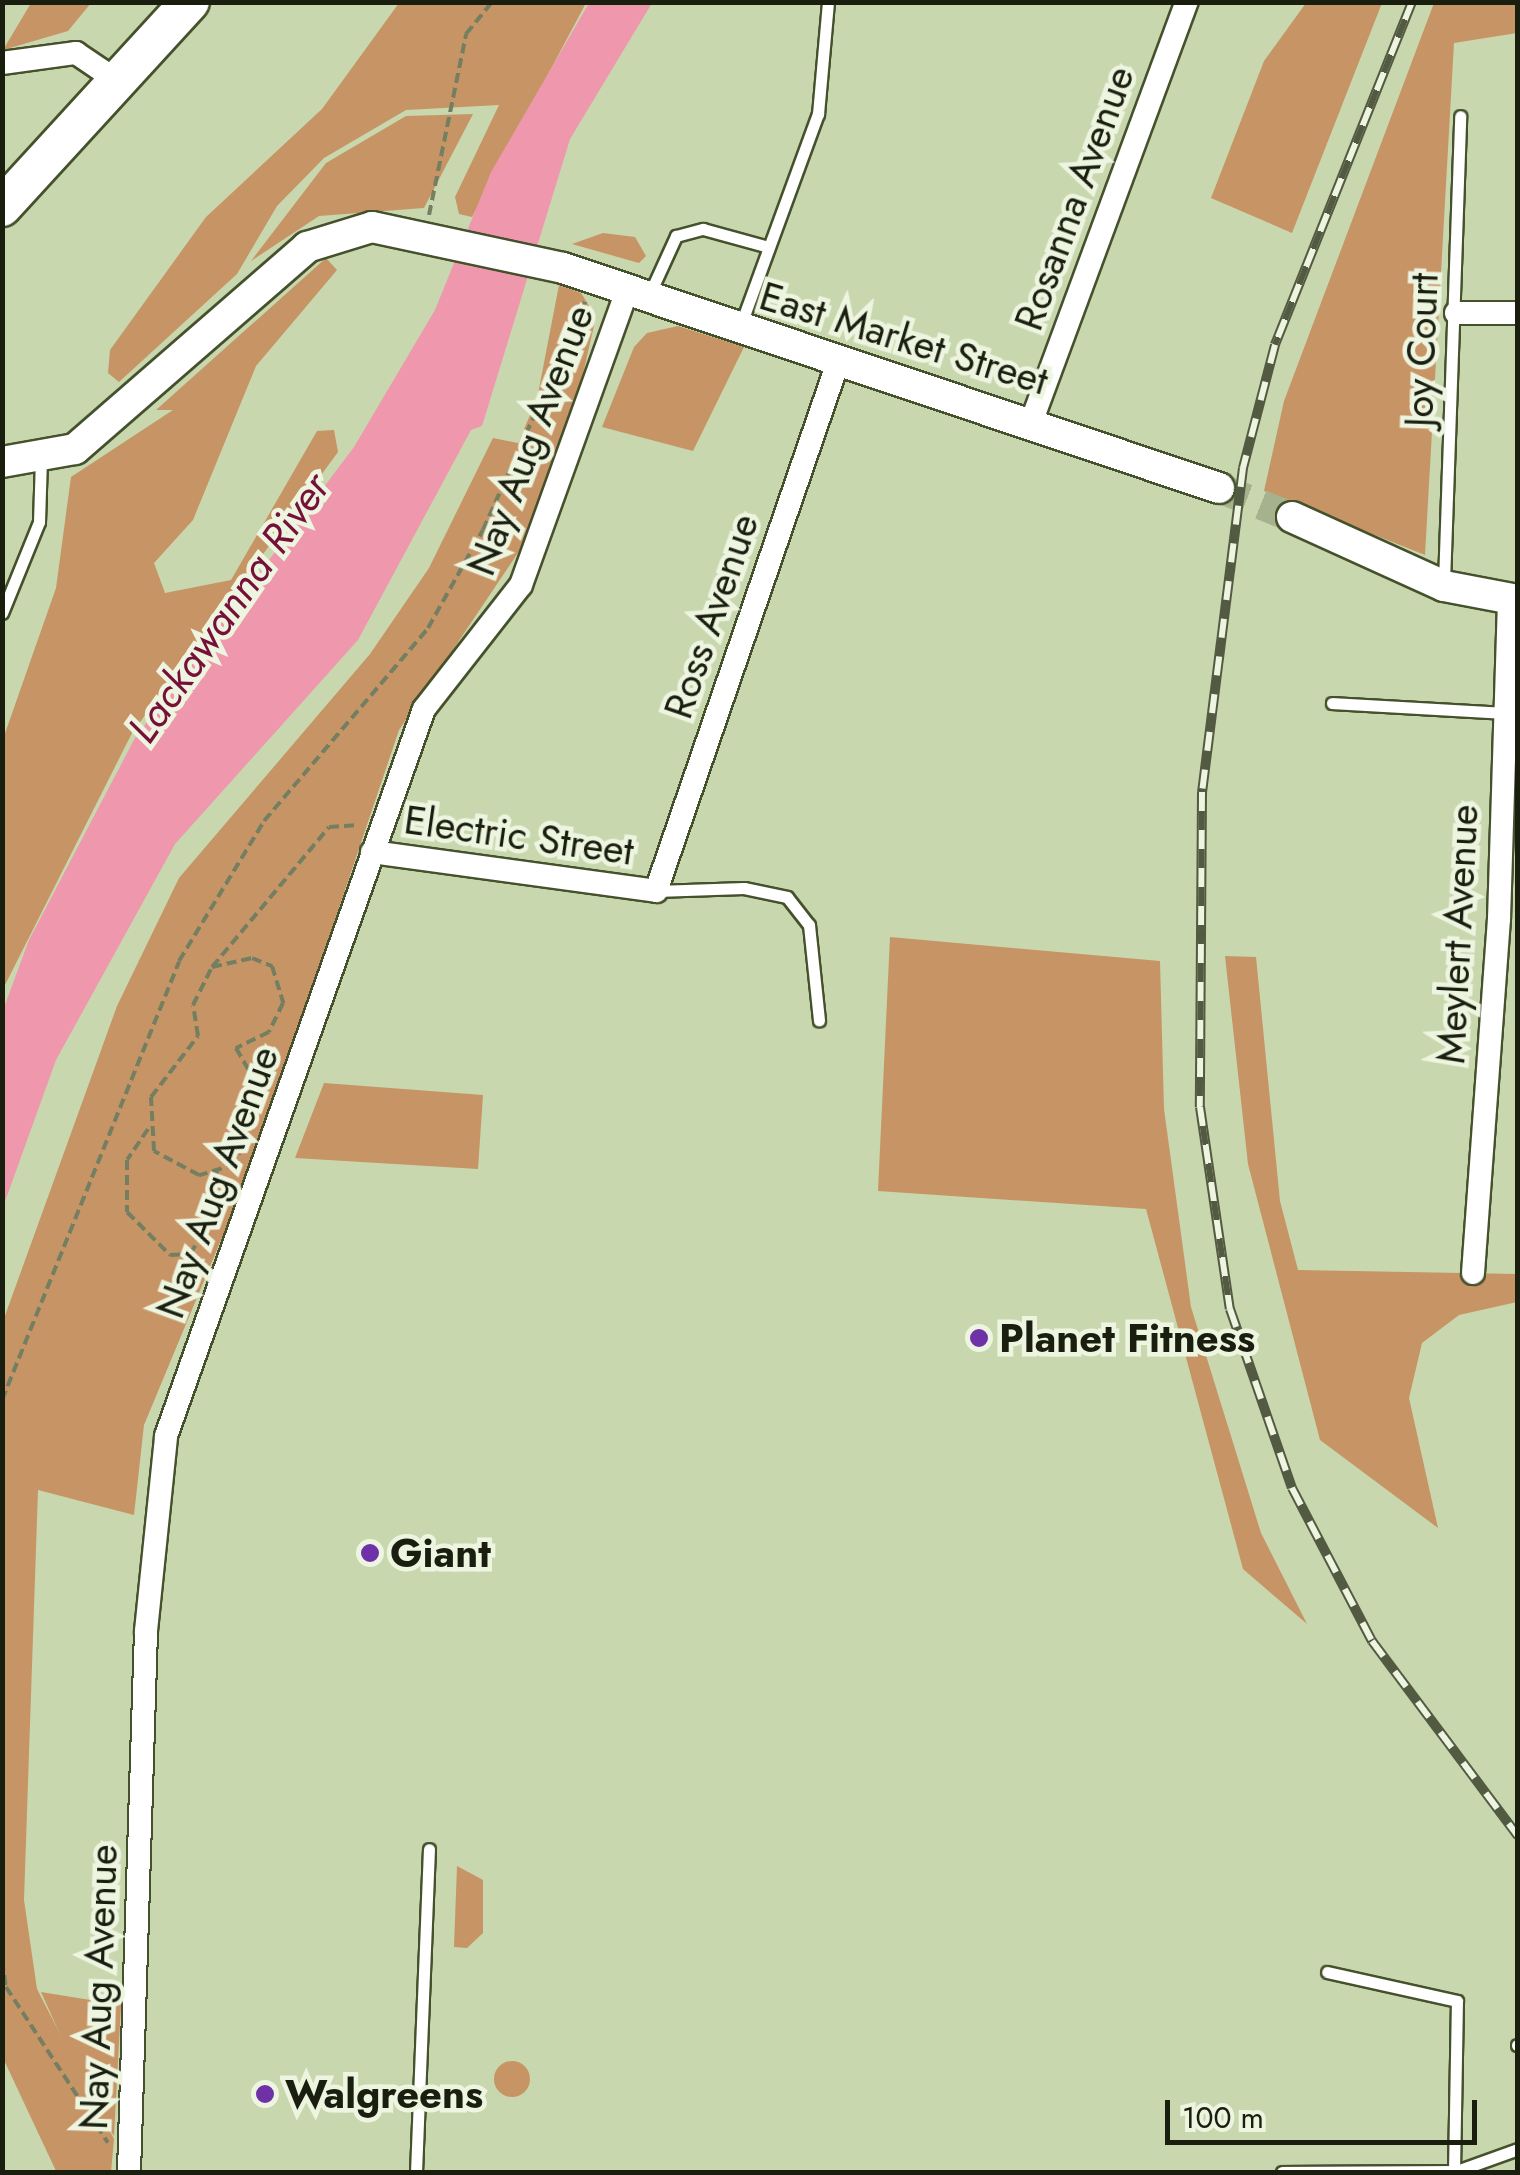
<!DOCTYPE html>
<html>
<head>
<meta charset="utf-8">
<style>
	body { margin:0 }
	#map { position:relative; width:1520px; height:2175px; overflow:hidden; background:#c8d7ad; font-family:Jost,sans-serif }
	div>[style] { position:absolute }
	.green>* { inset:0; background:#c79465 }
	.round { border-radius:50% }
	.water>* { inset:0; background:#ee97ad }
	.tertiary-tunnel>* { height:30px; margin-top:-15px; transform-origin:0; background:repeating-linear-gradient(90deg,#a5b28d 0 30px,transparent 0 45px) }
	.path>* { height:4px; margin-top:-2px; transform-origin:0; background:repeating-linear-gradient(90deg,#747e61 0 10px,transparent 0 15px) }
	.roads { filter:drop-shadow(2px 0 #45512c) drop-shadow(-2px 0 #45512c) drop-shadow(0 2px #45512c) drop-shadow(0 -2px #45512c) }
	.service>* { height:11px; margin:-5.5px; padding:0 5.5px; transform-origin:5.5px; border-radius:5.5px; background:#fff }
	.minor>* { height:22px; margin:-11px; padding:0 11px; transform-origin:11px; border-radius:11px; background:#fff }
	.tertiary>* { height:30px; margin:-15px; padding:0 15px; transform-origin:15px; border-radius:15px; background:#fff }
	.primary>* { height:38px; margin:-19px; padding:0 19px; transform-origin:19px; border-radius:19px; background:#fff }
	.rail>* { height:10px; margin-top:-5px; transform-origin:0; background:repeating-linear-gradient(90deg,#edf5e0 0 19px,#525b42 0 38px); box-sizing:border-box; border-block:2px solid #525b42 }
	.dots>* { width:28px; height:28px; translate:-50% -50%; box-sizing:border-box; border:5px solid #edf5e0; border-radius:50% }
	span { translate:-50% -50%; white-space:nowrap; text-align:center; line-height:1.15; -webkit-text-stroke:9px #edf5e0; paint-order:stroke }
	.street-label { font-size:40px; color:#191e0e }
	.poi-label { font-size:40px; color:#191e0e; font-weight:700 }
	.left { translate:0 -50%; text-align:left }
	.water-label { font-size:42px; color:#771039; font-style:italic }
	.frame { position:absolute; inset:0; border:5px solid #191e0e; pointer-events:none }
	.scale { position:absolute; left:1165px; top:2100px; width:312px; height:45px; box-sizing:border-box; border:5px solid #191e0e; border-top:0; padding-left:12px; font-size:30px; line-height:35px; white-space:nowrap; color:#191e0e; -webkit-text-stroke:8px #edf5e0; paint-order:stroke }
</style>
</head>
<body>
<div id="map">
	<div class="green">
		<div style="clip-path:polygon(31px 3px,31px 2px,91px 3px,68px 31px,3px 50px)"></div>
		<div style="clip-path:polygon(399px 3px,586px 3px,472px 217px,459px 214px,455px 197px,499px 105px,406px 110px,324px 158px,277px 206px,237px 274px,119px 382px,108px 373px,110px 350px,206px 217px,322px 109px)"></div>
		<div style="clip-path:polygon(1306px 3px,1382px 3px,1292px 233px,1211px 198px,1264px 61px)"></div>
		<div style="clip-path:polygon(1434px 3px,1517px 3px,1518px 21px,1517px 33px,1454px 43px,1425px 555px,1264px 491px,1284px 401px)"></div>
		<div style="clip-path:polygon(473px 114px,424px 208px,319px 216px,251px 261px,326px 163px,406px 116px)"></div>
		<div style="clip-path:polygon(603px 233px,635px 237px,646px 256px,639px 263px,572px 244px)"></div>
		<div style="clip-path:polygon(326px 258px,337px 270px,256px 366px,193px 520px,154px 563px,165px 593px,231px 580px,317px 431px,334px 430px,338px 452px,132px 733px,3px 989px,3px 739px,56px 588px,71px 477px,173px 410px,156px 410px)"></div>
		<div style="clip-path:polygon(559px 285px,581px 293px,596px 317px,577px 400px,522px 547px,399px 730px,253px 1163px,144px 1425px,134px 1515px,38px 1490px,24px 1900px,37px 1989px,114px 2139px,111px 2172px,56px 2171px,3px 2058px,2px 1324px,117px 1006px,179px 878px,370px 654px,429px 568px,493px 438px,518px 443px,537px 399px)"></div>
		<div style="clip-path:polygon(678px 326px,744px 347px,693px 451px,602px 427px,634px 347px,647px 333px)"></div>
		<div style="clip-path:polygon(890px 937px,1160px 961px,1164px 1109px,1191px 1307px,1261px 1533px,1307px 1624px,1243px 1569px,1146px 1209px,878px 1191px)"></div>
		<div style="clip-path:polygon(1225px 956px,1256px 957px,1280px 1201px,1298px 1270px,1517px 1274px,1517px 1302px,1459px 1315px,1422px 1343px,1409px 1398px,1438px 1528px,1320px 1440px,1248px 1164px)"></div>
		<div style="clip-path:polygon(324px 1083px,483px 1095px,478px 1169px,295px 1158px)"></div>
		<div style="clip-path:polygon(457px 1866px,483px 1880px,483px 1933px,467px 1948px,454px 1947px)"></div>
		<div style="clip-path:polygon(41px 1992px,121px 2005px,114px 2136px,89px 2099px)"></div>
		<div class="round" style="left:494px;top:2061px;width:36px;height:36px"></div>
	</div>
	<div class="water">
		<div style="clip-path:polygon(589px 3px,652px 3px,570px 139px,482px 426px,471px 430px,358px 640px,175px 844px,56px 1060px,3px 1207px,2px 1013px,29px 940px,135px 738px,354px 447px,435px 310px,491px 172px)"></div>
	</div>
	<div class="tertiary-tunnel">
		<div style="left:1219px;top:488px;width:79px;rotate:21.7deg"></div>
	</div>
	<div class="path">
		<div style="left:429px;top:215px;width:185px;rotate:-78.4deg"></div>
		<div style="left:466px;top:34px;width:41px;rotate:-50.9deg"></div>
		<div style="left:212px;top:967px;width:41px;rotate:-12.7deg"></div>
		<div style="left:252px;top:958px;width:22px;rotate:22deg"></div>
		<div style="left:272px;top:966px;width:39px;rotate:73deg"></div>
		<div style="left:283px;top:1003px;width:32px;rotate:116deg"></div>
		<div style="left:269px;top:1032px;width:37px;rotate:154deg"></div>
		<div style="left:236px;top:1048px;width:36px;rotate:60deg"></div>
		<div style="left:254px;top:1079px;width:23px;rotate:88deg"></div>
		<div style="left:255px;top:1102px;width:65px;rotate:107deg"></div>
		<div style="left:236px;top:1164px;width:39px;rotate:163deg"></div>
		<div style="left:199px;top:1175px;width:51px;rotate:-151.9deg"></div>
		<div style="left:154px;top:1151px;width:54px;rotate:-93.2deg"></div>
		<div style="left:151px;top:1097px;width:77px;rotate:-52.4deg"></div>
		<div style="left:198px;top:1036px;width:31px;rotate:-99deg"></div>
		<div style="left:193px;top:1005px;width:42px;rotate:-63.4deg"></div>
		<div style="left:212px;top:967px;width:182px;rotate:-50.1deg"></div>
		<div style="left:329px;top:827px;width:30px;rotate:-4deg"></div>
		<div style="left:148px;top:1129px;width:37px;rotate:124deg"></div>
		<div style="left:127px;top:1160px;width:52px;rotate:90deg"></div>
		<div style="left:127px;top:1212px;width:61px;rotate:45deg"></div>
		<div style="left:170px;top:1255px;width:20px;rotate:-3deg"></div>
		<div style="left:190px;top:1254px;width:36px;rotate:-58deg"></div>
		<div style="left:209px;top:1224px;width:55px;rotate:-81.6deg"></div>
		<div style="left:2px;top:1400px;width:473px;rotate:-68deg"></div>
		<div style="left:179px;top:961px;width:164px;rotate:-58.7deg"></div>
		<div style="left:264px;top:821px;width:253px;rotate:-49.6deg"></div>
		<div style="left:428px;top:628px;width:112px;rotate:-60.7deg"></div>
		<div style="left:483px;top:530px;width:252px;rotate:-65.9deg"></div>
		<div style="left:2px;top:1960px;width:27px;rotate:82deg"></div>
		<div style="left:6px;top:1987px;width:186px;rotate:56.8deg"></div>
	</div>
	<div class="roads">
		<div class="service">
			<div style="left:650px;top:293px;width:63px;rotate:-65.5deg"></div>
			<div style="left:676px;top:236px;width:28px;rotate:-15deg"></div>
			<div style="left:703px;top:229px;width:68px;rotate:15.3deg"></div>
			<div style="left:741px;top:324px;width:224px;rotate:-69.9deg"></div>
			<div style="left:818px;top:114px;width:112px;rotate:-84.9deg"></div>
			<div style="left:1444px;top:582px;width:466px;rotate:-88deg"></div>
			<div style="left:2px;top:613px;width:98px;rotate:-67.9deg"></div>
			<div style="left:39px;top:522px;width:63px;rotate:-88.2deg"></div>
			<div style="left:1332px;top:703px;width:173px;rotate:3.3deg"></div>
			<div style="left:656px;top:891px;width:88px;rotate:-2deg"></div>
			<div style="left:744px;top:888px;width:44px;rotate:11.8deg"></div>
			<div style="left:787px;top:897px;width:36px;rotate:52deg"></div>
			<div style="left:809px;top:925px;width:96px;rotate:84deg"></div>
			<div style="left:1517px;top:2045px;width:1px"></div>
			<div style="left:416px;top:2172px;width:323px;rotate:-87.7deg"></div>
			<div style="left:1282px;top:2172px;width:172px;rotate:-0.3deg"></div>
			<div style="left:1454px;top:2171px;width:170px;rotate:-89deg"></div>
			<div style="left:1457px;top:2001px;width:133px;rotate:-167.4deg"></div>
			<div style="left:1454px;top:2172px;width:68px;rotate:-19.8deg"></div>
		</div>
		<div class="minor">
			<div style="left:2px;top:63px;width:75px;rotate:-7.7deg"></div>
			<div style="left:76px;top:53px;width:48px;rotate:34deg"></div>
			<div style="left:1456px;top:313px;width:62px"></div>
			<div style="left:1032px;top:420px;width:446px;rotate:-69.7deg"></div>
			<div style="left:372px;top:852px;width:287px;rotate:7.8deg"></div>
			<div style="left:656px;top:891px;width:556px;rotate:-71.01deg"></div>
			<div style="left:1473px;top:1273px;width:355px;rotate:-85.8deg"></div>
			<div style="left:1499px;top:919px;width:320px;rotate:-88.2deg"></div>
			<div style="left:129px;top:2172px;width:541px;rotate:-88.2deg"></div>
			<div style="left:146px;top:1631px;width:196px;rotate:-84.1deg"></div>
			<div style="left:166px;top:1436px;width:771px;rotate:-70.46deg"></div>
			<div style="left:424px;top:709px;width:157px;rotate:-52deg"></div>
			<div style="left:521px;top:585px;width:313px;rotate:-70.2deg"></div>
		</div>
		<div class="tertiary">
			<div style="left:2px;top:462px;width:74px;rotate:-10.1deg"></div>
			<div style="left:75px;top:449px;width:308px;rotate:-41deg"></div>
			<div style="left:307px;top:247px;width:68px;rotate:-17.1deg"></div>
			<div style="left:372px;top:227px;width:195px;rotate:12.1deg"></div>
			<div style="left:563px;top:268px;width:692px;rotate:18.54deg"></div>
			<div style="left:1292px;top:517px;width:167px;rotate:24.4deg"></div>
			<div style="left:1444px;top:586px;width:75px;rotate:10.7deg"></div>
		</div>
		<div class="primary">
			<div style="left:2px;top:207px;width:278px;rotate:-47.5deg"></div>
		</div>
	</div>
	<div class="rail">
		<div style="left:1412px;top:2px;width:369px;rotate:111.8deg"></div>
		<div style="left:1275px;top:345px;width:127px;rotate:104.6deg"></div>
		<div style="left:1243px;top:468px;width:327px;rotate:97.2deg"></div>
		<div style="left:1202px;top:792px;width:315px;rotate:90.4deg"></div>
		<div style="left:1200px;top:1107px;width:204px;rotate:81.6deg"></div>
		<div style="left:1230px;top:1309px;width:189px;rotate:70.9deg"></div>
		<div style="left:1292px;top:1488px;width:173px;rotate:62.4deg"></div>
		<div style="left:1372px;top:1641px;width:244px;rotate:53.2deg"></div>
	</div>
	<div class="dots">
		<div style="left:979px;top:1338px;background:#6e31a7"></div>
		<div style="left:370px;top:1553px;background:#6e31a7"></div>
		<div style="left:265px;top:2094px;background:#6e31a7"></div>
	</div>
	<div class="street-label">
		<span style="left:1074px;top:198px;rotate:-70deg">Rosanna Avenue</span>
		<span style="left:904px;top:338px;rotate:17deg">East Market Street</span>
		<span style="left:1421px;top:350px;rotate:-88deg">Joy Court</span>
		<span style="left:530px;top:440px;rotate:-69deg">Nay Aug Avenue</span>
		<span style="left:711px;top:616px;rotate:-71deg">Ross Avenue</span>
		<span style="left:519px;top:835px;rotate:8deg">Electric Street</span>
		<span style="left:1457px;top:934px;rotate:-87deg">Meylert Avenue</span>
		<span style="left:217px;top:1182px;rotate:-70deg">Nay Aug Avenue</span>
		<span style="left:98px;top:1987px;rotate:-88deg">Nay Aug Avenue</span>
	</div>
	<div class="poi-label">
		<span class="left" style="left:999px;top:1338px">Planet Fitness</span>
		<span class="left" style="left:390px;top:1553px">Giant</span>
		<span class="left" style="left:285px;top:2094px">Walgreens</span>
	</div>
	<div class="water-label">
		<span style="left:229px;top:608px;rotate:-55deg">Lackawanna River</span>
	</div>
	<div class="frame"></div>
	<div class="scale">100 m</div>
</div>
</body>
</html>
